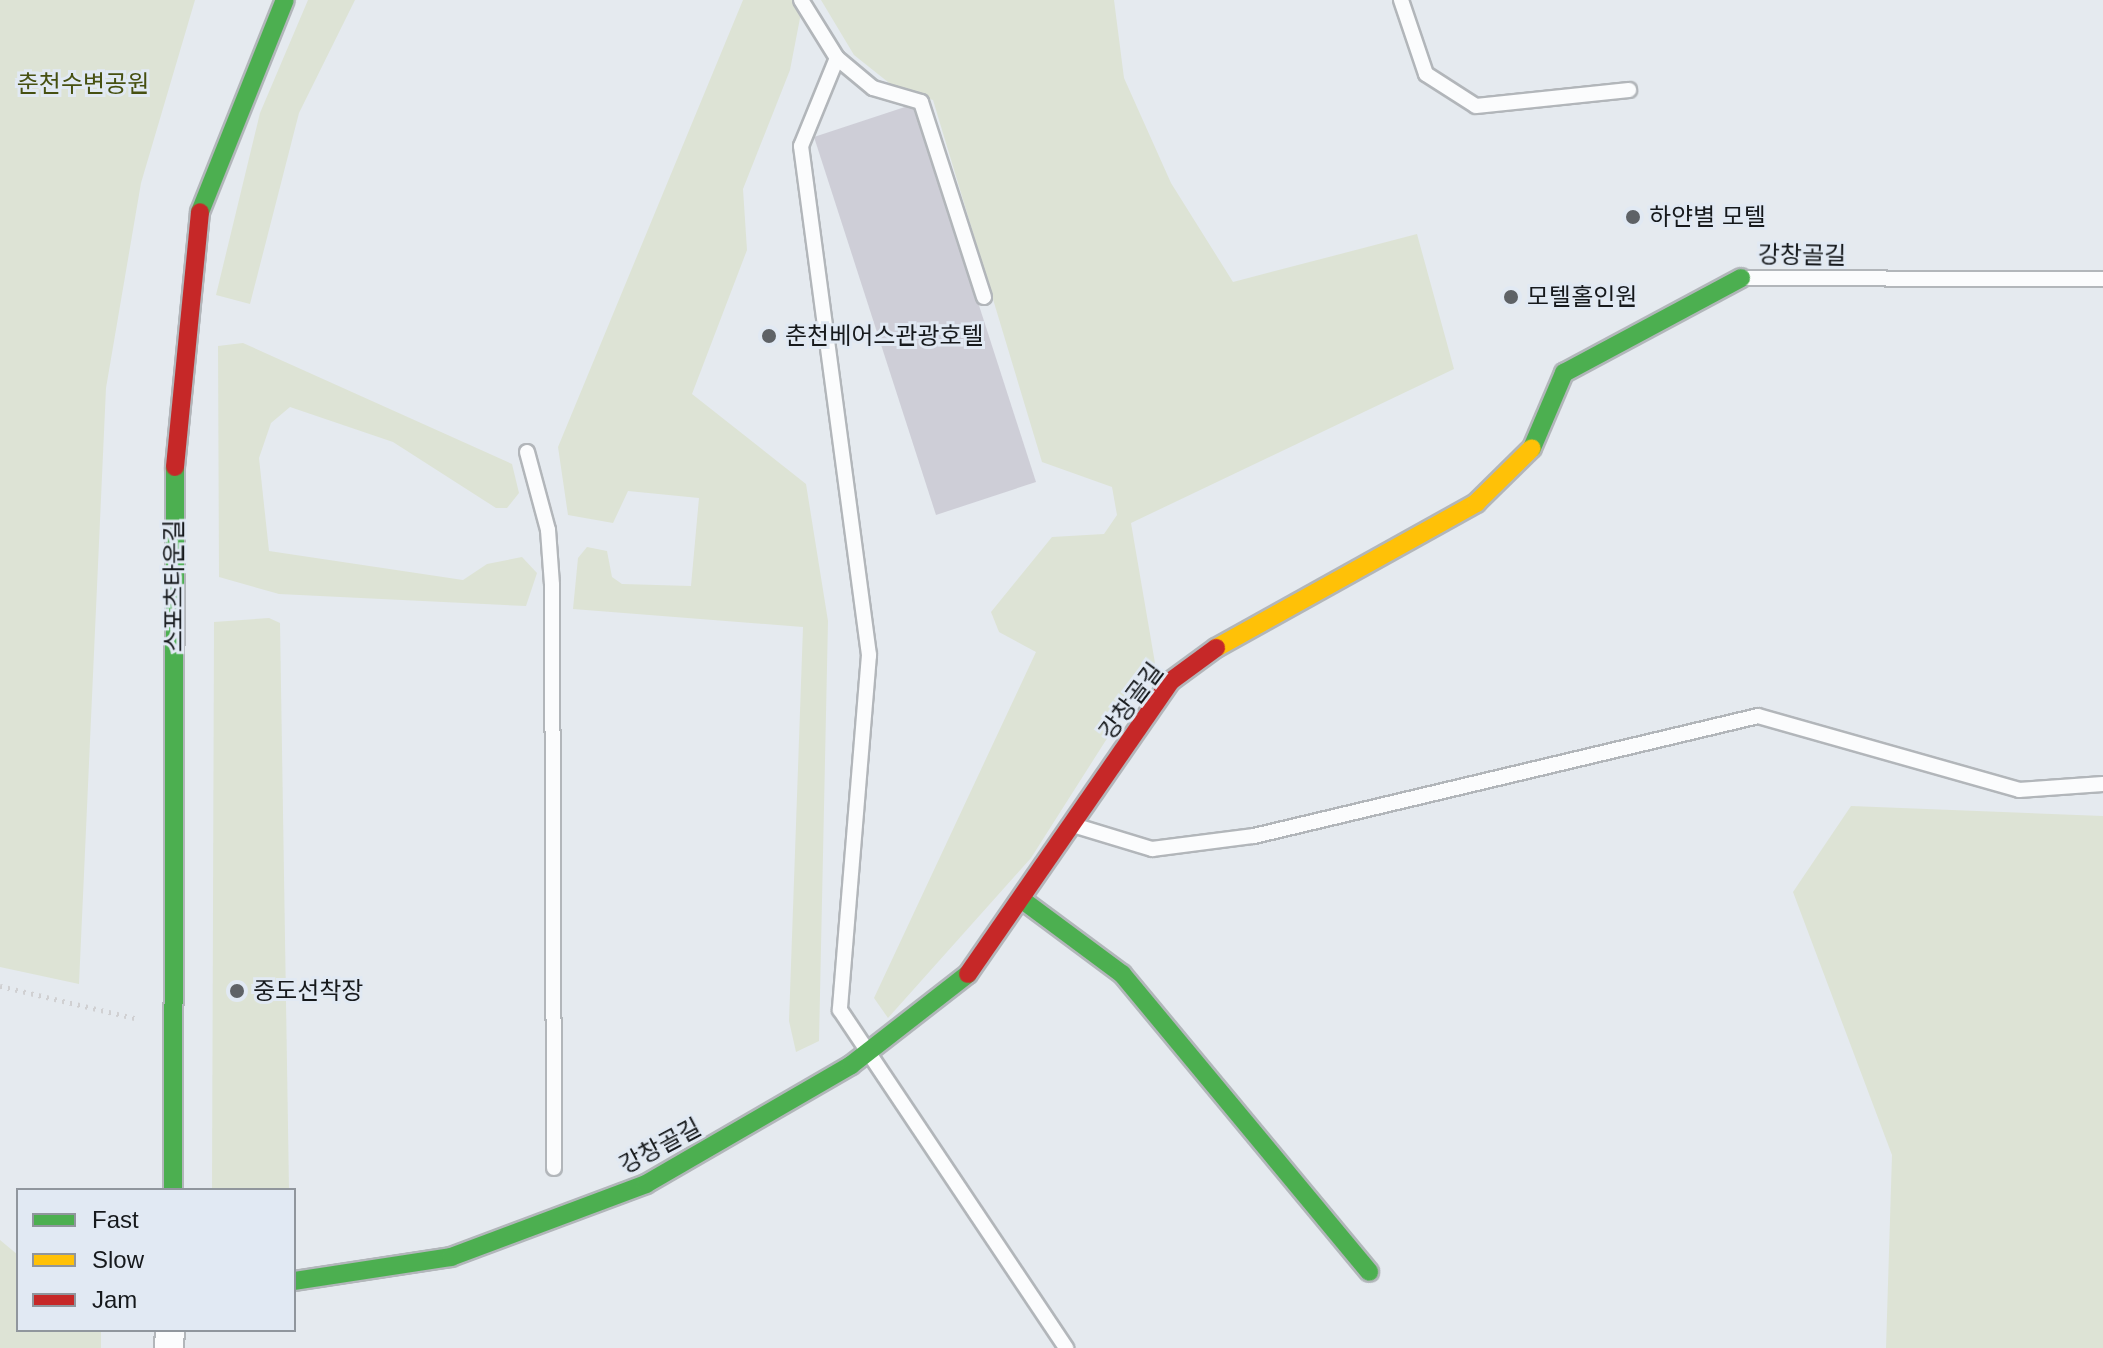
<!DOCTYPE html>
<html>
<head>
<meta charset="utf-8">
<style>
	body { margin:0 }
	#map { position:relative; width:2103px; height:1348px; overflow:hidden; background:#e5eaef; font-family:Arial,"Noto Sans KR",sans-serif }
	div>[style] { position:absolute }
	.green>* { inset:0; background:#dde3d5 }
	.building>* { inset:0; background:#ceced7 }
	.path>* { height:5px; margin-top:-2.5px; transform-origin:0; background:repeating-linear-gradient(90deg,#d0d0d2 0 2px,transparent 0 8px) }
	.roads { filter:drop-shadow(2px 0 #b2b6ba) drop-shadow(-2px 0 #b2b6ba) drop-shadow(0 2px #b2b6ba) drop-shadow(0 -2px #b2b6ba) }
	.lane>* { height:14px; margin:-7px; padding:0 7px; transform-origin:7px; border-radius:7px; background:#fbfcfd }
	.street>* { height:28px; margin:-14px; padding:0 14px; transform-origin:14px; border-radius:14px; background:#fbfcfd }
	.fast>* { height:18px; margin:-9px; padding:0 9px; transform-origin:9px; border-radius:9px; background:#4caf50 }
	.slow>* { height:18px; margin:-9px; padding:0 9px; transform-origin:9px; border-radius:9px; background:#ffc107 }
	.jam>* { height:18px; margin:-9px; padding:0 9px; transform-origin:9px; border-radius:9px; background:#c62828 }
	.dots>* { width:22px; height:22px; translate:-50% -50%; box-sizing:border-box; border:4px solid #e1e9f3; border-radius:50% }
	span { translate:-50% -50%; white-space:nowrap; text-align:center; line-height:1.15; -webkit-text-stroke:6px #e1e9f3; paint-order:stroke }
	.park-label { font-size:24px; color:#465011 }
	.poi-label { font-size:24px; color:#16191c }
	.left { translate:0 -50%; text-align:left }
	.street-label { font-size:24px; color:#16191c }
	.legend { position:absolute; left:16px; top:1188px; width:280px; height:144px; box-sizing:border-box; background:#e1e9f3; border:2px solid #90969d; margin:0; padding:10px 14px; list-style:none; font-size:24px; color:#16191c }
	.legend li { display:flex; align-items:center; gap:16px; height:40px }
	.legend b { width:40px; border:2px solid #90969d }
</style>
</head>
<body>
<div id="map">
	<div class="green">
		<div style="clip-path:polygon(0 0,195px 0,141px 183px,106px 388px,79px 984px,0 967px)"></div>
		<div style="clip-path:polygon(308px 0,355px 0,299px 113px,250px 304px,216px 295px,260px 113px)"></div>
		<div style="clip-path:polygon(743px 0,793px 0,801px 13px,790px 70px,743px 189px,747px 250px,692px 394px,806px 484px,828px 621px,819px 1041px,796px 1052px,789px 1021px,803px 627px,573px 609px,578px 558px,587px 547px,607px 551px,612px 577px,622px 584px,691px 586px,699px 498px,628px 491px,613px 523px,568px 515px,558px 447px)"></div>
		<div style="clip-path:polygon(821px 0,1114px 0,1124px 78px,1171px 183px,1233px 282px,1417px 234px,1454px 369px,1131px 523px,1155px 663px,1031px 858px,888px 1018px,874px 998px,1036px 652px,999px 632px,991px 612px,1052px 537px,1104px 534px,1117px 515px,1112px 487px,1042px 462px,933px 100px,898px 90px,854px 55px)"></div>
		<div style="clip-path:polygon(243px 343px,512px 464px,519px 493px,507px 508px,496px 508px,393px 442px,290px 407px,271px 423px,259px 458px,269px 551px,463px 580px,487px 564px,522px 557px,537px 573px,526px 606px,279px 594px,219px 577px,218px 346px)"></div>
		<div style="clip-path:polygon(269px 618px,280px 623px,289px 1190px,212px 1190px,214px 622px)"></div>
		<div style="clip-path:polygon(1851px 806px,2103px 816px,2103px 1348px,1886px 1348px,1892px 1155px,1793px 892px)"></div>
		<div style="clip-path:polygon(0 1240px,18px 1255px,18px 1330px,101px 1330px,101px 1348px,0 1348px)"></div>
	</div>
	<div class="building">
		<div style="clip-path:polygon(914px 104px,1036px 482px,936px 515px,814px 137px)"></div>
	</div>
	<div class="path">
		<div style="left:0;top:986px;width:142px;rotate:13.4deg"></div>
	</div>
	<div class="roads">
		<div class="lane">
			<div style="left:801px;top:0;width:68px;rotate:58.2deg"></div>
			<div style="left:837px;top:58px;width:95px;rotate:112.2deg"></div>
			<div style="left:801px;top:146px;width:514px;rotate:82.39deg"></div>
			<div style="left:869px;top:655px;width:356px;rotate:94.7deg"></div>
			<div style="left:840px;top:1010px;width:407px;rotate:56.2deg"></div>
			<div style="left:1401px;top:0;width:78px;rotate:71.3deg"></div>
			<div style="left:1426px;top:74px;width:59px;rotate:32.6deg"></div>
			<div style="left:1476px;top:106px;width:154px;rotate:-6deg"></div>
			<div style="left:837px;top:58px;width:47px;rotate:39.8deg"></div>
			<div style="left:873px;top:88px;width:50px;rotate:16.3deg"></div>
			<div style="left:921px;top:102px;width:205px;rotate:72.1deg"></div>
			<div style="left:1741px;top:278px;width:362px;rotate:0.2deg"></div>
			<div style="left:527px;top:452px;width:81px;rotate:74.9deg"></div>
			<div style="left:548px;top:530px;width:55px;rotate:85.8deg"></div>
			<div style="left:552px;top:585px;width:583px;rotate:89.8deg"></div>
			<div style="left:1073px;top:825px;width:83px;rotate:16.9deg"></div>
			<div style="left:1152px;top:849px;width:103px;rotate:-7.3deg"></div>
			<div style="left:1254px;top:836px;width:518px;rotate:-13.39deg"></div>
			<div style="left:1758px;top:716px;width:271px;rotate:15.8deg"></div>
			<div style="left:2019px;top:790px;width:84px;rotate:-4.1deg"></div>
		</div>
		<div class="street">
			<div style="left:169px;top:1348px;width:18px;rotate:-87deg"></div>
		</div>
		<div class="fast">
			<div style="left:200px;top:212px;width:228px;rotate:-68.2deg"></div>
			<div style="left:1532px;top:448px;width:82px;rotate:-66.9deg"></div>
			<div style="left:1564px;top:373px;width:201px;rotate:-28.2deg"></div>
			<div style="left:1021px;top:899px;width:126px;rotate:36.6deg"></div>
			<div style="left:1122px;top:974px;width:387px;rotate:50.3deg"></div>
			<div style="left:173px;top:1190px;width:723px;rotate:-89.84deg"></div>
			<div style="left:294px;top:1281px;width:159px;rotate:-8.7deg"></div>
			<div style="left:451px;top:1257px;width:208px;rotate:-20.5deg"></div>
			<div style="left:646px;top:1184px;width:237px;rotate:-30.1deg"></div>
			<div style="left:851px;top:1065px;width:148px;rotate:-37.9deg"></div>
		</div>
		<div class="slow">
			<div style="left:1216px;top:648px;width:298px;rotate:-29.1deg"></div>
			<div style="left:1476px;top:503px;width:78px;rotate:-44.5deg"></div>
		</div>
		<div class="jam">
			<div style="left:175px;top:467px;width:256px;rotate:-84.4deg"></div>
			<div style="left:968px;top:974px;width:356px;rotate:-55.3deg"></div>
			<div style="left:1171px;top:681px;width:56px;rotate:-36.3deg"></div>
		</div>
	</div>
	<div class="dots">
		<div style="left:1633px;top:217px;background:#5e6266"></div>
		<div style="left:1511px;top:297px;background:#5e6266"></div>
		<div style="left:769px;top:336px;background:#5e6266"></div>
		<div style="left:237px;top:991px;background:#5e6266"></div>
	</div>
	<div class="park-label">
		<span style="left:83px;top:84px">춘천수변공원</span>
	</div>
	<div class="poi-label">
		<span class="left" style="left:1649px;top:217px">하얀별 모텔</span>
		<span class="left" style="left:1527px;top:297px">모텔홀인원</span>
		<span class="left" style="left:785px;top:336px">춘천베어스관광호텔</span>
		<span class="left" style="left:253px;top:991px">중도선착장</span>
	</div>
	<div class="street-label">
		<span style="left:1802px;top:255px;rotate:1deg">강창골길</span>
		<span style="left:174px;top:586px;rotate:-90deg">스포츠타운길</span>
		<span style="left:1131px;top:701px;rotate:-53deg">강창골길</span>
		<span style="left:660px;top:1146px;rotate:-28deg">강창골길</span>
	</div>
	<ul class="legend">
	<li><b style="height:10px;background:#4caf50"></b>Fast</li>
	<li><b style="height:10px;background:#ffc107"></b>Slow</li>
	<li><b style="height:10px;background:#c62828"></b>Jam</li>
	</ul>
</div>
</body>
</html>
